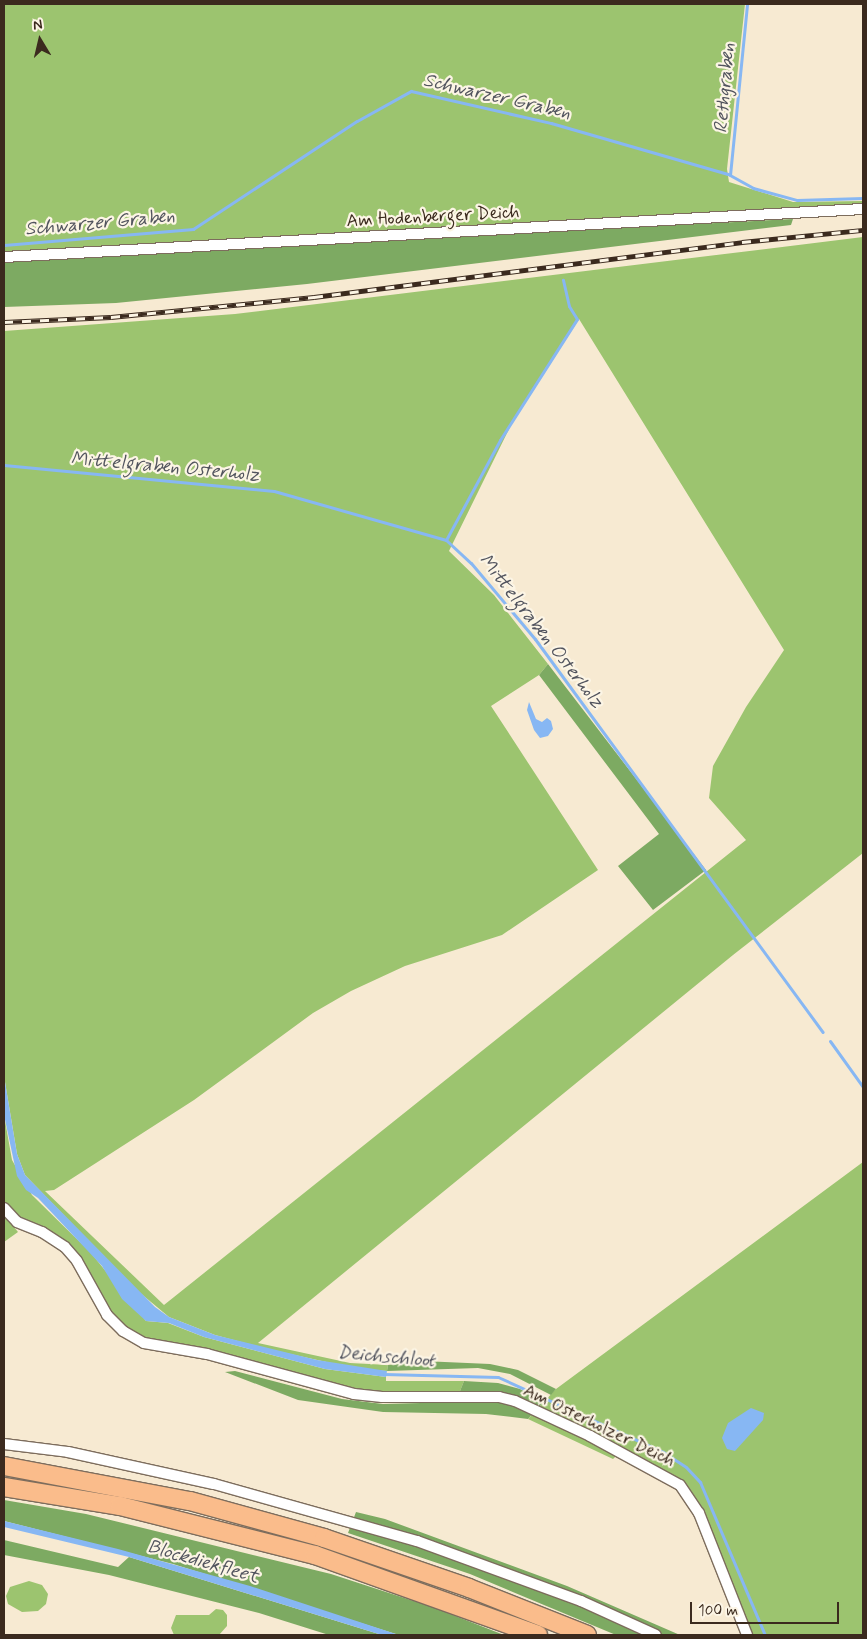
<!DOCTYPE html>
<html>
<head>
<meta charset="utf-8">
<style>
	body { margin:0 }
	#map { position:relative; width:867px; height:1639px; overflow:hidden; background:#f7ead2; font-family:Mynerve,sans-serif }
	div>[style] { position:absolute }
	.green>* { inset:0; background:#9cc46f }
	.forest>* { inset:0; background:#7daa62 }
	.water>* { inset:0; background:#87b7f3 }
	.stream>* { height:3px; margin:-1.5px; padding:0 1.5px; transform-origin:1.5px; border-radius:1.5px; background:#87b7f3 }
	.roads { filter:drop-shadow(1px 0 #7d6d5d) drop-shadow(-1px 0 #7d6d5d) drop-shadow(0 1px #7d6d5d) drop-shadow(0 -1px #7d6d5d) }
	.minor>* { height:10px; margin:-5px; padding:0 5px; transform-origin:5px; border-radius:5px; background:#fff }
	.motorway>* { height:18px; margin:-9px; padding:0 9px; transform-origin:9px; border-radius:9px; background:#fabc8b }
	.rail>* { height:5px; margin-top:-2.5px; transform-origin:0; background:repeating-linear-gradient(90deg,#fcf5e5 0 9px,#3b2a1e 0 18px); box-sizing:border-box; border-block:1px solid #3b2a1e }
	span { translate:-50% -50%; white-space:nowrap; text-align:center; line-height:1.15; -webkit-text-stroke:4.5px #fcf5e5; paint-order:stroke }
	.street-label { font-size:18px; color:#3b2a1e }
	.water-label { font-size:19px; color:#52545e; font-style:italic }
	.frame { position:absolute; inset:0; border:5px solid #3b2a1e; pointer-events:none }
	.north { position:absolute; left:15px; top:15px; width:50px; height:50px; -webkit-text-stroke:4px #fcf5e5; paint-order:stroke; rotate:351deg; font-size:14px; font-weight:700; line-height:20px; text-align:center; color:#3b2a1e }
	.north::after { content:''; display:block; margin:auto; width:18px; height:22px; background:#3b2a1e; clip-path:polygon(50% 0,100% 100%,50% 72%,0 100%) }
	.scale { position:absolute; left:690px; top:1602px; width:149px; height:22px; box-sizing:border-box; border:2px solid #3b2a1e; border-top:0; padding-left:6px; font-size:15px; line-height:18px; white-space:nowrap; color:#3b2a1e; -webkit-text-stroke:4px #fcf5e5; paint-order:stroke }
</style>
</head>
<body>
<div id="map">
	<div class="green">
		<div style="clip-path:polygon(4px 4px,745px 4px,727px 169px,729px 182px,793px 202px,863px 201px,863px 204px,4px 252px)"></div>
		<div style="clip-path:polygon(evenodd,863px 237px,863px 853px,733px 955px,258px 1343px,350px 1363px,388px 1365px,387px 1371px,358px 1369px,263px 1348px,215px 1335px,169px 1317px,133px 1287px,25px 1175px,17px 1154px,4px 1076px,4px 331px,235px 314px,863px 237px,579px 319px,784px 650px,746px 707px,713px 766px,709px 798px,746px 840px,164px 1305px,45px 1191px,54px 1190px,194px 1100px,313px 1013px,351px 991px,405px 966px,502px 935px,598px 870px,491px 706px,539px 675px,548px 664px,494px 595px,449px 551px,510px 427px,579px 319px)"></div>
		<div style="clip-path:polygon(4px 1115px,12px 1160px,32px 1195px,91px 1253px,146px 1321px,168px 1323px,204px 1337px,325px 1369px,386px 1377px,386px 1381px,464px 1381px,460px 1391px,372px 1392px,153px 1341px,135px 1334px,118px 1322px,87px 1271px,17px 1216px,4px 1201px)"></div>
		<div style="clip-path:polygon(863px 1162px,863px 1635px,753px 1635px,709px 1524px,684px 1481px,623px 1449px,613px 1459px,528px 1419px,556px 1389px)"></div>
		<div style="clip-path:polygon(4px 1215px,18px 1232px,4px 1242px)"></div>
		<div style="clip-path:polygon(29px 1581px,42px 1585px,48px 1594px,46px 1604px,38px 1611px,22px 1612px,8px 1604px,6px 1596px,10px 1587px)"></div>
		<div style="clip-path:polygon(216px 1609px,223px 1610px,227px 1615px,227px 1626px,219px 1635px,174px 1635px,171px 1628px,176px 1615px,209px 1615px)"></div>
	</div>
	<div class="forest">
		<div style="clip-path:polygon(793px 219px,791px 225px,307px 284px,116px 303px,4px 307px,4px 260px)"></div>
		<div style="clip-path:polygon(548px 664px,706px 870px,653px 910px,618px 866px,659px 834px,539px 675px)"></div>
		<div style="clip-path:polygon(422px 1361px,490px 1364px,518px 1370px,556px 1389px,551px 1395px,510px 1374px,478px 1368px,387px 1371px,388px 1365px)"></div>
		<div style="clip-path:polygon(235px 1371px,342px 1399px,383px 1404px,495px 1401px,533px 1413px,528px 1419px,486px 1414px,383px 1412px,298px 1400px,225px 1372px)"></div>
		<div style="clip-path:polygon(464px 1381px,498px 1383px,520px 1389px,544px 1402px,539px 1407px,505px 1393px,460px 1391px)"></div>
		<div style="clip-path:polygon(4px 1500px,86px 1514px,331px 1574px,435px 1608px,504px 1635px,399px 1635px,173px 1564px,4px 1521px)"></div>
		<div style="clip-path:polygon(356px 1512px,385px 1519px,567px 1586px,680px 1635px,616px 1635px,470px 1574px,348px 1533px)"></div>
		<div style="clip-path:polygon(4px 1540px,118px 1567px,129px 1557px,382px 1635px,329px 1635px,259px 1613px,109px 1575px,4px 1555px)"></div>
	</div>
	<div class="water">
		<div style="clip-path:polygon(529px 702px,536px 719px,542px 722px,547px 718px,551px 721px,553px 729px,548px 736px,540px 738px,534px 730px,527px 710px)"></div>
		<div style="clip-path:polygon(4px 1076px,17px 1154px,25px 1175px,155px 1307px,169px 1317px,215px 1335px,317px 1360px,387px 1371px,386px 1377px,325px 1369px,204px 1337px,169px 1323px,146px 1321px,122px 1299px,102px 1266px,38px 1198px,26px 1190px,17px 1176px,4px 1115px)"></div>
		<div style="clip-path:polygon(751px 1408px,764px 1413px,763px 1420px,735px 1451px,727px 1449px,722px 1438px,728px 1423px)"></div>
		<div style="clip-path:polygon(4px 1521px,118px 1549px,250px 1586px,399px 1635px,382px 1635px,129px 1557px,4px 1527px)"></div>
	</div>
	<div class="stream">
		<div style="left:730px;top:175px;width:172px;rotate:-84.3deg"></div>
		<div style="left:4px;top:245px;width:190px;rotate:-4.8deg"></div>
		<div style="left:193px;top:229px;width:196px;rotate:-33.4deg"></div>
		<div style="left:357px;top:121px;width:62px;rotate:-29.1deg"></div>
		<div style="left:411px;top:91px;width:144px;rotate:12.9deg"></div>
		<div style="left:551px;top:123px;width:184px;rotate:16.1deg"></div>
		<div style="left:728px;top:174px;width:29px;rotate:29deg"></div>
		<div style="left:753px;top:188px;width:46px;rotate:15.3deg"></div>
		<div style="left:797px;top:200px;width:66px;rotate:-1.7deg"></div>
		<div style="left:4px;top:465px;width:271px;rotate:5.5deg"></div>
		<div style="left:274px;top:491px;width:179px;rotate:15.9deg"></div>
		<div style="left:446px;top:540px;width:34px;rotate:43deg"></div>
		<div style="left:471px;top:563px;width:99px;rotate:49.9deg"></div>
		<div style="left:535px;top:639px;width:487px;rotate:53.8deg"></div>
		<div style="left:446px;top:540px;width:114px;rotate:-61.6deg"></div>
		<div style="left:500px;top:440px;width:143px;rotate:-57.5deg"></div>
		<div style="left:577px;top:319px;width:15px;rotate:-122deg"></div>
		<div style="left:569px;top:306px;width:27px;rotate:-103deg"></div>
		<div style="left:830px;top:1041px;width:57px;rotate:54.3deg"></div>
		<div style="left:384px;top:1374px;width:114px;rotate:1.5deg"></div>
		<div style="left:498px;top:1377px;width:181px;rotate:24.4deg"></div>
		<div style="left:663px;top:1452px;width:27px;rotate:33deg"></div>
		<div style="left:686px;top:1467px;width:21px;rotate:47deg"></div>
		<div style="left:700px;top:1482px;width:166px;rotate:67deg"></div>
	</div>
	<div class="roads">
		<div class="minor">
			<div style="left:4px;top:257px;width:860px;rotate:-3.2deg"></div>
			<div style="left:4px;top:1208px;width:19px;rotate:47deg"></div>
			<div style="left:17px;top:1222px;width:27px;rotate:22deg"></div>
			<div style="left:42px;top:1232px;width:27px;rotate:33deg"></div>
			<div style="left:65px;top:1247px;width:18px;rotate:49deg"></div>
			<div style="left:77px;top:1261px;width:62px;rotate:60.9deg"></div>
			<div style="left:107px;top:1315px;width:23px;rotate:45deg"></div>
			<div style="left:123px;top:1331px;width:24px;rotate:30deg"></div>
			<div style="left:144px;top:1343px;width:64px;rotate:9.9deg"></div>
			<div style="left:207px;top:1354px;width:152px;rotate:15.2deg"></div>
			<div style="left:354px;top:1394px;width:28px;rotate:6deg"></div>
			<div style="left:382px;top:1397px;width:117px"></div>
			<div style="left:499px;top:1397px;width:16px;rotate:14deg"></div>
			<div style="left:515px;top:1401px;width:83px;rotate:25deg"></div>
			<div style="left:590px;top:1436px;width:102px;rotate:28.6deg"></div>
			<div style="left:680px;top:1485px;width:34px;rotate:56deg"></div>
			<div style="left:699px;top:1513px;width:131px;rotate:68.5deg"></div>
			<div style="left:4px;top:1444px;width:64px;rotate:7.1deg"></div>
			<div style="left:68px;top:1452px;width:149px;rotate:12.4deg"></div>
			<div style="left:214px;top:1484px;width:211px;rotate:15.7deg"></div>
			<div style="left:417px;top:1541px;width:175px;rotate:20.1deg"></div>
			<div style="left:581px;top:1601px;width:82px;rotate:24.4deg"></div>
		</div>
		<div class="motorway">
			<div style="left:4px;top:1466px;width:189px;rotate:10.7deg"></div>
			<div style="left:190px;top:1501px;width:139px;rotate:15.4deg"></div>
			<div style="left:324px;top:1538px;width:153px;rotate:19deg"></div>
			<div style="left:469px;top:1588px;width:127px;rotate:21.7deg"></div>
			<div style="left:4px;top:1487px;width:118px;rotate:9.3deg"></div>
			<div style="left:120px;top:1506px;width:201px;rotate:14.1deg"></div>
			<div style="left:315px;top:1555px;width:237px;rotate:19.7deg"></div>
		</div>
	</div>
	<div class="rail">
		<div style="left:4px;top:322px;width:107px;rotate:-2.7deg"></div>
		<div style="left:111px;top:317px;width:204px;rotate:-5.6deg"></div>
		<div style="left:314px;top:297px;width:432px;rotate:-7.3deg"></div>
		<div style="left:742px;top:242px;width:122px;rotate:-5.7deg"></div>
	</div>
	<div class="street-label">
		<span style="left:433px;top:217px;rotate:-3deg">Am Hodenberger Deich</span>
		<span style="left:599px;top:1426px;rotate:26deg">Am Osterholzer Deich</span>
	</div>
	<div class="water-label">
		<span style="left:725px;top:88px;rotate:-85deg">Rethgraben</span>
		<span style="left:497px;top:97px;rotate:13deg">Schwarzer Graben</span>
		<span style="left:100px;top:223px;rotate:-5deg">Schwarzer Graben</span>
		<span style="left:165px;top:467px;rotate:5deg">Mittelgraben Osterholz</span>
		<span style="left:541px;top:631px;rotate:52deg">Mittelgraben Osterholz</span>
		<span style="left:386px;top:1357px;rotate:5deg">Deichschloot</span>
		<span style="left:203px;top:1562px;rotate:16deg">Blockdiekfleet</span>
	</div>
	<div class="frame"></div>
	<div class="north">N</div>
	<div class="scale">100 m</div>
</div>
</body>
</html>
